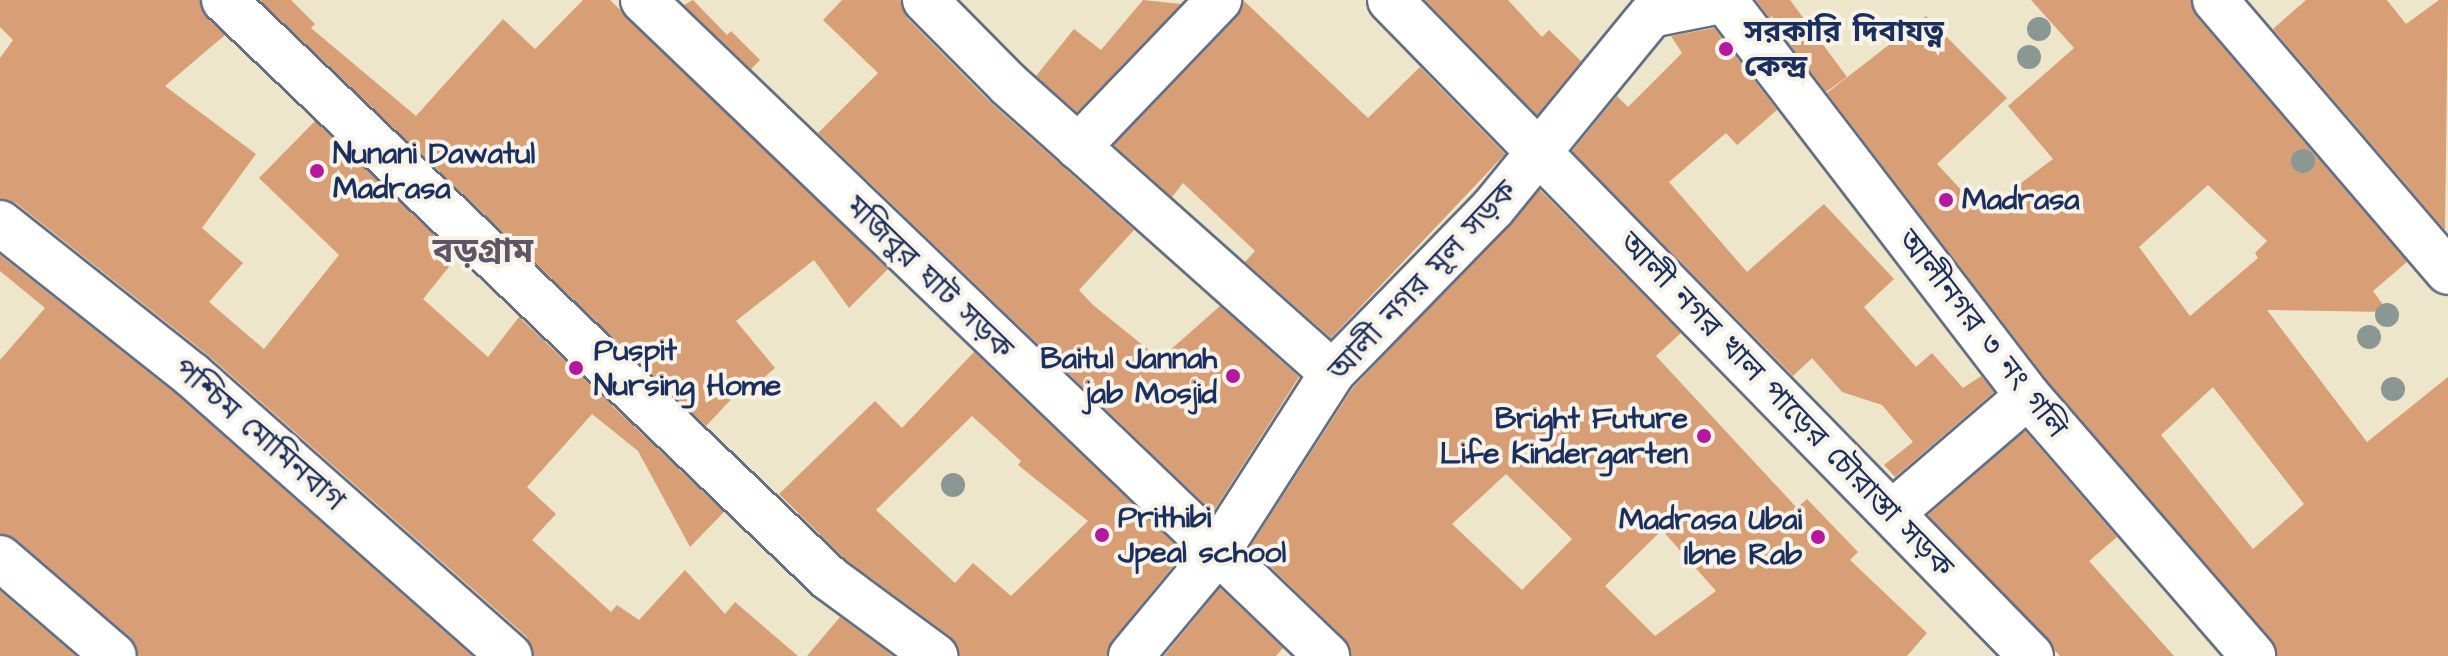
<!DOCTYPE html>
<html>
<head>
<meta charset="utf-8">
<style>
	body { margin:0 }
	#map { position:relative; width:2448px; height:656px; overflow:hidden; background:#ede6ca; font-family:"Architects Daughter","Noto Sans Bengali",sans-serif }
	div>[style] { position:absolute }
	.building>* { inset:0; background:#d89f77 }
	.roads { filter:drop-shadow(2px 0 #646f84) drop-shadow(-2px 0 #646f84) drop-shadow(0 2px #646f84) drop-shadow(0 -2px #646f84) }
	.street>* { height:44px; margin:-22px; padding:0 22px; transform-origin:22px; border-radius:22px; background:#fff }
	.trees>* { width:24px; height:24px; margin:-12px; border-radius:50%; background:#8a9793 }
	.dots>* { width:22px; height:22px; translate:-50% -50%; box-sizing:border-box; border:4px solid #f7f3e8; border-radius:50% }
	span { translate:-50% -50%; white-space:nowrap; text-align:center; line-height:1.15; -webkit-text-stroke:8px #f7f3e8; paint-order:stroke }
	.poi-label { font-size:30px; color:#1b2f5e; font-weight:700 }
	.left { translate:0 -50%; text-align:left }
	.right { translate:-100% -50%; text-align:right }
	.street-label { font-size:30px; color:#1b2f5e }
	.quarter-label { font-size:34px; color:#5d5667; font-weight:700 }
</style>
</head>
<body>
<div id="map">
	<div class="building">
		<div style="clip-path:polygon(0 0,200px 0,206px 17px,225px 35px,165px 86px,256px 154px,202px 228px,243px 263px,209px 302px,264px 349px,339px 255px,259px 178px,315px 121px,457px 257px,423px 299px,488px 357px,519px 317px,724px 512px,690px 547px,638px 451px,592px 414px,527px 487px,556px 514px,532px 540px,611px 612px,617px 605px,639px 620px,685px 570px,725px 614px,735px 602px,798px 656px,534px 656px,527px 637px,209px 356px,16px 203px,0 199px,0 58px,13px 40px,0 27px)"></div>
		<div style="clip-path:polygon(260px 0,291px 0,315px 24px,311px 28px,416px 116px,503px 19px,535px 49px,583px 0,610px 0,888px 269px,849px 308px,814px 260px,736px 321px,775px 368px,743px 396px,739px 391px,706px 426px)"></div>
		<div style="clip-path:polygon(693px 0,727px 35px,731px 31px,760px 60px,751px 69px,684px 5px)"></div>
		<div style="clip-path:polygon(842px 0,901px 0,907px 18px,990px 102px,1134px 230px,1079px 290px,1093px 305px,1160px 359px,1220px 306px,1299px 377px,1213px 512px,818px 133px,878px 73px,823px 20px)"></div>
		<div style="clip-path:polygon(1143px 0,1181px 4px,1077px 112px,1036px 76px,1074px 29px,1101px 50px)"></div>
		<div style="clip-path:polygon(1243px 0,1368px 118px,1420px 67px,1505px 154px,1331px 338px,1245px 262px,1255px 251px,1183px 183px,1172px 197px,1114px 145px,1237px 17px)"></div>
		<div style="clip-path:polygon(1425px 0,1508px 0,1542px 37px,1549px 30px,1581px 61px,1537px 115px)"></div>
		<div style="clip-path:polygon(1756px 0,1790px 0,1847px 77px,1826px 92px)"></div>
		<div style="clip-path:polygon(evenodd,2031px 0,2191px 0,2196px 16px,2407px 262px,2373px 291px,2388px 312px,2267px 310px,2367px 442px,2448px 377px,2448px 656px,2277px 656px,2272px 640px,2047px 380px,1827px 93px,1926px 16px,2007px 98px,1937px 164px,1982px 212px,2053px 159px,2008px 106px,2074px 48px,2031px 0,2208px 185px,2267px 241px,2255px 253px,2258px 258px,2190px 316px,2139px 247px,2208px 185px,2031px 0,2213px 387px,2304px 504px,2253px 549px,2161px 435px,2213px 387px)"></div>
		<div style="clip-path:polygon(2306px 0,2387px 0,2406px 24px,2439px 0,2448px 0,2445px 230px,2273px 29px)"></div>
		<div style="clip-path:polygon(1714px 28px,1777px 110px,1737px 145px,1726px 133px,1669px 182px,1747px 272px,1824px 204px,1894px 279px,1864px 307px,1916px 367px,1932px 353px,1963px 388px,1981px 376px,1994px 392px,1895px 477px,1884px 465px,1913px 442px,1882px 405px,1842px 392px,1812px 358px,1793px 376px,1572px 151px,1617px 96px,1628px 107px,1682px 53px,1671px 36px)"></div>
		<div style="clip-path:polygon(evenodd,1540px 190px,1681px 333px,1656px 356px,1797px 508px,1807px 499px,1858px 552px,1850px 560px,1927px 633px,1907px 656px,1351px 656px,1344px 638px,1250px 547px,1352px 389px,1540px 190px,1506px 474px,1572px 539px,1522px 590px,1452px 524px,1506px 474px,1540px 190px,1662px 530px,1716px 591px,1655px 636px,1605px 586px,1662px 530px)"></div>
		<div style="clip-path:polygon(0 255px,176px 394px,472px 656px,138px 656px,130px 637px,16px 539px,0 534px,0 360px,45px 308px,0 271px)"></div>
		<div style="clip-path:polygon(evenodd,974px 352px,1184px 553px,1112px 640px,1107px 656px,960px 656px,950px 636px,845px 559px,779px 494px,875px 401px,902px 428px,974px 352px,972px 416px,1021px 461px,1018px 465px,1088px 521px,1011px 596px,973px 563px,955px 583px,876px 510px,972px 416px)"></div>
		<div style="clip-path:polygon(2025px 431px,2117px 537px,2089px 561px,2174px 656px,2060px 656px,1928px 515px)"></div>
		<div style="clip-path:polygon(1220px 588px,1283px 648px,1276px 656px,1164px 656px)"></div>
		<div style="clip-path:polygon(0 591px,76px 656px,0 656px)"></div>
		<div style="clip-path:polygon(840px 617px,893px 656px,807px 656px)"></div>
	</div>
	<div class="roads">
		<div class="street">
			<div style="left:224px;top:0;width:837px;rotate:43.69deg"></div>
			<div style="left:829px;top:578px;width:132px;rotate:36.3deg"></div>
			<div style="left:643px;top:0;width:948px;rotate:43.8deg"></div>
			<div style="left:925px;top:0;width:118px;rotate:45.3deg"></div>
			<div style="left:1008px;top:84px;width:434px;rotate:41.7deg"></div>
			<div style="left:1390px;top:0;width:917px;rotate:45.66deg"></div>
			<div style="left:2215px;top:0;width:358px;rotate:49.4deg"></div>
			<div style="left:1725px;top:1px;width:498px;rotate:52.5deg"></div>
			<div style="left:2028px;top:396px;width:344px;rotate:49.1deg"></div>
			<div style="left:1078px;top:147px;width:204px;rotate:-46.2deg"></div>
			<div style="left:0;top:223px;width:245px;rotate:38.4deg"></div>
			<div style="left:192px;top:375px;width:424px;rotate:41.5deg"></div>
			<div style="left:1892px;top:513px;width:179px;rotate:-40.7deg"></div>
			<div style="left:0;top:558px;width:150px;rotate:40.7deg"></div>
			<div style="left:1131px;top:656px;width:133px;rotate:-50.2deg"></div>
			<div style="left:1216px;top:554px;width:215px;rotate:-57.3deg"></div>
			<div style="left:1332px;top:373px;width:231px;rotate:-45.7deg"></div>
			<div style="left:1493px;top:208px;width:249px;rotate:-50.7deg"></div>
			<div style="left:1651px;top:15px;width:77px;rotate:-11.2deg"></div>
		</div>
	</div>
	<div class="trees">
		<div style="left:2039px;top:29px"></div>
		<div style="left:2029px;top:57px"></div>
		<div style="left:2303px;top:161px"></div>
		<div style="left:2387px;top:315px"></div>
		<div style="left:2369px;top:337px"></div>
		<div style="left:2393px;top:389px"></div>
		<div style="left:953px;top:485px"></div>
	</div>
	<div class="dots">
		<div style="left:1726px;top:49px;background:#b5179e"></div>
		<div style="left:317px;top:171px;background:#b5179e"></div>
		<div style="left:1946px;top:200px;background:#b5179e"></div>
		<div style="left:576px;top:368px;background:#b5179e"></div>
		<div style="left:1233px;top:376px;background:#b5179e"></div>
		<div style="left:1704px;top:436px;background:#b5179e"></div>
		<div style="left:1102px;top:535px;background:#b5179e"></div>
		<div style="left:1818px;top:537px;background:#b5179e"></div>
	</div>
	<div class="poi-label">
		<span class="left" style="left:1744px;top:49px">সরকারি দিবাযত্ন<br>কেন্দ্র</span>
		<span class="left" style="left:333px;top:171px">Nunani Dawatul<br>Madrasa</span>
		<span class="left" style="left:1962px;top:200px">Madrasa</span>
		<span class="left" style="left:594px;top:368px">Puspit<br>Nursing Home</span>
		<span class="right" style="left:1217px;top:376px">Baitul Jannah<br>jab Mosjid</span>
		<span class="right" style="left:1688px;top:436px">Bright Future<br>Life Kindergarten</span>
		<span class="left" style="left:1118px;top:535px">Prithibi<br>Jpeal school</span>
		<span class="right" style="left:1802px;top:537px">Madrasa Ubai<br>Ibne Rab</span>
	</div>
	<div class="street-label">
		<span style="left:929px;top:278px;rotate:44deg">মজিবুর ঘাট সড়ক</span>
		<span style="left:1423px;top:281px;rotate:-47deg">আলী নগর মূল সড়ক</span>
		<span style="left:1982px;top:334px;rotate:52deg">আলীনগর ৩ নং গলি</span>
		<span style="left:1786px;top:405px;rotate:46deg">আলী নগর খাল পাড়ের চৌরাস্তা সড়ক</span>
		<span style="left:259px;top:435px;rotate:41deg">পশ্চিম মোমিনবাগ</span>
	</div>
	<div class="quarter-label">
		<span style="left:483px;top:253px">বড়গ্রাম</span>
	</div>
</div>
</body>
</html>
